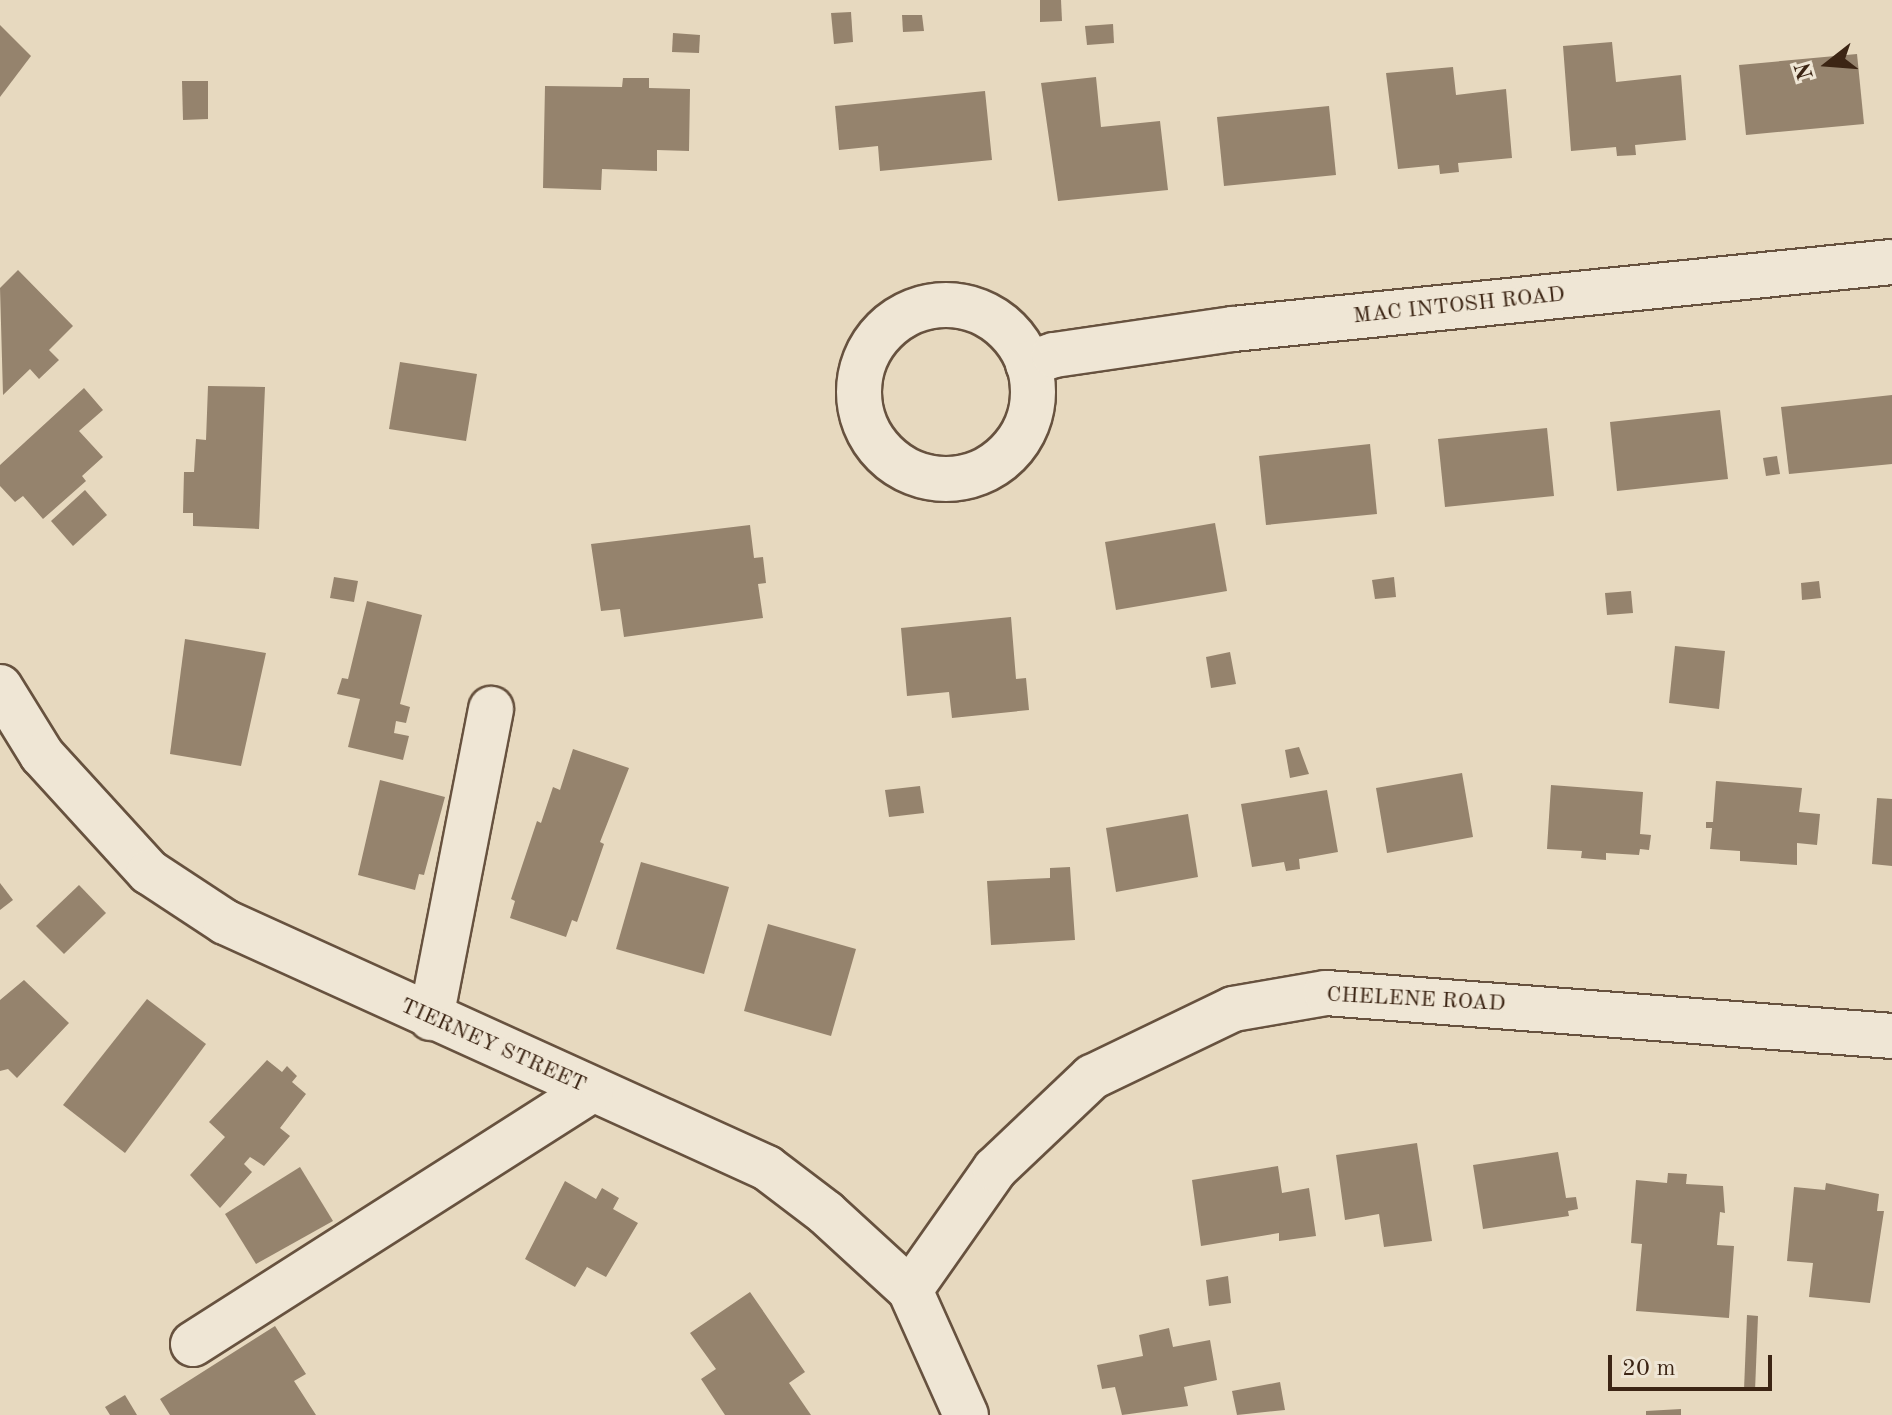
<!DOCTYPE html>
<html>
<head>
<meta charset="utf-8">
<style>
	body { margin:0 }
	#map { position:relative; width:1892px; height:1415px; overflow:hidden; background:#e7d9bf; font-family:"Old Standard TT",serif }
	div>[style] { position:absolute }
	.building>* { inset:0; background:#95836d }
	.roads { filter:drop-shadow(2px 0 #67523f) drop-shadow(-2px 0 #67523f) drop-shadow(0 2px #67523f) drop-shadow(0 -2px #67523f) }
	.minor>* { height:44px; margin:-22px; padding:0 22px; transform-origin:22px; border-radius:22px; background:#efe6d5 }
	.minor>.ring { margin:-22px; padding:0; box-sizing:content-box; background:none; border:44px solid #efe6d5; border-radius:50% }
	span { translate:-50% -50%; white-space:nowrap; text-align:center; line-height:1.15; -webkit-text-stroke:7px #efe6d5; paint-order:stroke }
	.street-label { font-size:22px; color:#3c2514 }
	.north { position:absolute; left:1788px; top:24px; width:80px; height:80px; -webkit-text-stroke:6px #efe6d5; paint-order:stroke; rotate:253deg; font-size:22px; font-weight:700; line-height:32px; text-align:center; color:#3c2514 }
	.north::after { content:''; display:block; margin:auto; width:28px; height:36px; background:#3c2514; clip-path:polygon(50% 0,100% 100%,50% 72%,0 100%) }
	.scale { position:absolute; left:1608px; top:1355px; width:164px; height:36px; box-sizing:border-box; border:4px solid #3c2514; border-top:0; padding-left:10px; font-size:24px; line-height:28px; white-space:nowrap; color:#3c2514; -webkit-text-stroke:6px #efe6d5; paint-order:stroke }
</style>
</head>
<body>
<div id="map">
	<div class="building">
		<div style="clip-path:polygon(1040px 0,1061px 0,1062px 21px,1040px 22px)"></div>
		<div style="clip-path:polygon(851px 12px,853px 42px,834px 44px,831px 13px)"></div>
		<div style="clip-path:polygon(902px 15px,922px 15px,924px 31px,903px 32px)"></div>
		<div style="clip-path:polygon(1113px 24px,1114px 43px,1087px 45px,1085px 26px)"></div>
		<div style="clip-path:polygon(0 25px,31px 56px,0 97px)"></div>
		<div style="clip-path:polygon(673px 33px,700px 35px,699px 53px,672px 52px)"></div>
		<div style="clip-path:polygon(1612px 42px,1616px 82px,1681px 75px,1686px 140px,1635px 145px,1636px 155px,1617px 156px,1616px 147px,1571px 151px,1563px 46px)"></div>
		<div style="clip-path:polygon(1857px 54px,1864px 124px,1746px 135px,1739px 65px)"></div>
		<div style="clip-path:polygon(1453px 67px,1456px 95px,1506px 89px,1512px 158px,1458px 163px,1459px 172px,1440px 174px,1439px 165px,1398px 169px,1386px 73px)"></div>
		<div style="clip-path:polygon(1096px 77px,1101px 127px,1160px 121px,1168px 190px,1058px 201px,1041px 83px)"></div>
		<div style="clip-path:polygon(623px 78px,649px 78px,649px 88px,690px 89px,689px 151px,657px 150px,657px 171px,602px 169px,601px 190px,543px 188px,545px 86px,622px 87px)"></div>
		<div style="clip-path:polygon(182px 81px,208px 81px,208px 119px,183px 120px)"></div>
		<div style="clip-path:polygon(985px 91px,992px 160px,880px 171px,878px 146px,839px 150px,835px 106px)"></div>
		<div style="clip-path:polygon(1329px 106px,1336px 175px,1224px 186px,1217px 117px)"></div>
		<div style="clip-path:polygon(18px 270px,73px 326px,49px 350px,59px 360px,39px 379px,30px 369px,3px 395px,0 288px)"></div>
		<div style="clip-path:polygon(400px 362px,477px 374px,466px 441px,389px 429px)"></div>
		<div style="clip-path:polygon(208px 386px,265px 387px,259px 529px,193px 526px,193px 513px,183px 513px,184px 472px,194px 472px,196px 439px,206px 440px)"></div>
		<div style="clip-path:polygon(84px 388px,103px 410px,79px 431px,103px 457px,82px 476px,86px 481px,43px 519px,23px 496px,15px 502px,0 486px,0 465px)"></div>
		<div style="clip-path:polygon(1892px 395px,1892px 464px,1789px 474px,1781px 407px)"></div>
		<div style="clip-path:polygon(1720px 410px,1728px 479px,1617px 491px,1610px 422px)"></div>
		<div style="clip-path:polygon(1547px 428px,1554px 496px,1445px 507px,1438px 439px)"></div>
		<div style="clip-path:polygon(1370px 444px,1377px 514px,1266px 525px,1259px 456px)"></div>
		<div style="clip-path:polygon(1777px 456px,1780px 474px,1766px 476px,1763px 458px)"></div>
		<div style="clip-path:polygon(85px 490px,107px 515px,73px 546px,51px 521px)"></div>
		<div style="clip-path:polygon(1215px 523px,1227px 591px,1116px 610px,1105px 542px)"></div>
		<div style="clip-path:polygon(750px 525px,754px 558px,763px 557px,766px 583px,758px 584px,763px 618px,624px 637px,620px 609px,601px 611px,591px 544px)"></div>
		<div style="clip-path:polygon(334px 577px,358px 581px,354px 602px,330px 598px)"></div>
		<div style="clip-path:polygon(1394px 577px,1396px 597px,1375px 599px,1372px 580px)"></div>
		<div style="clip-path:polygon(1819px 581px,1821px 598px,1802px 600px,1801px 583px)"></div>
		<div style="clip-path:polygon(1631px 591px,1633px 613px,1607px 615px,1605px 593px)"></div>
		<div style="clip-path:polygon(367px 601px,422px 615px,400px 704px,410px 707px,406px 723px,396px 721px,394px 733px,409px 736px,403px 760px,348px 747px,360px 699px,337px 694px,342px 678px,348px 679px)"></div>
		<div style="clip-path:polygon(1011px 617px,1016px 679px,1026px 678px,1029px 710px,952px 718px,949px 692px,907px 696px,901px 628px)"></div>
		<div style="clip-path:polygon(185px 639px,266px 653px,241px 766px,170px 754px)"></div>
		<div style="clip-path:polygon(1675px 646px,1725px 651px,1719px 709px,1669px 703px)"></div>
		<div style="clip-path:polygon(1230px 652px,1236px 684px,1211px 688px,1206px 657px)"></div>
		<div style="clip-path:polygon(1299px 747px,1309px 774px,1290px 778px,1285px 750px)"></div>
		<div style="clip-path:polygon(573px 749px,629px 768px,600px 842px,604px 844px,577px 922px,572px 920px,566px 937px,510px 918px,515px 901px,511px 899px,537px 821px,541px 823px,553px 787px,560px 790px)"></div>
		<div style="clip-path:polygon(1462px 773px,1473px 837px,1387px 853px,1376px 788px)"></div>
		<div style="clip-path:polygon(380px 780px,445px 797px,424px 875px,419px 874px,415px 890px,358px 875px)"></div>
		<div style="clip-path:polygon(1716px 781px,1802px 788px,1799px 812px,1820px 814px,1817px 845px,1797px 843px,1797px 865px,1740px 861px,1740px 851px,1710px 849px,1712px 828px,1706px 828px,1706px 822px,1713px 822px)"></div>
		<div style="clip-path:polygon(1551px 785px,1643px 792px,1640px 834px,1651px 835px,1649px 850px,1640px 849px,1639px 855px,1606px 853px,1606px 860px,1581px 858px,1582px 851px,1547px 849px)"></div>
		<div style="clip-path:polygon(920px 786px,924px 813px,889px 817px,885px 790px)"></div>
		<div style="clip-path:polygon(1327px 790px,1338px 852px,1299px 859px,1300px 869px,1286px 871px,1284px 862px,1252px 867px,1241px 804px)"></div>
		<div style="clip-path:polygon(1877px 798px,1892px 799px,1892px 866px,1872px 864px)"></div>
		<div style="clip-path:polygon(1188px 814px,1198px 877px,1116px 892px,1106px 828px)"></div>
		<div style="clip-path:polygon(641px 862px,729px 887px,704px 974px,616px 949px)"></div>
		<div style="clip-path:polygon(1070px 867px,1075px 940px,991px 945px,987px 881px,1050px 878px,1050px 868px)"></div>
		<div style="clip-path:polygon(0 883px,13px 900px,0 910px)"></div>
		<div style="clip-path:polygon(79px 885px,106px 913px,64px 954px,36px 926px)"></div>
		<div style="clip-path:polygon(768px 924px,856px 949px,831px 1036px,744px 1011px)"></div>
		<div style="clip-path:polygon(24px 980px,69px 1023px,17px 1078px,8px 1069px,0 1071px,0 1000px)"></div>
		<div style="clip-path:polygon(147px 999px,206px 1044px,125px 1153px,63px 1105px)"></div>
		<div style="clip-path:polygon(267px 1060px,282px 1072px,287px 1066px,297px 1076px,292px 1082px,306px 1094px,280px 1128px,290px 1136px,264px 1166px,250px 1157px,244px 1164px,252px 1172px,220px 1208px,190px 1175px,225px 1137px,209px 1122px)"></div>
		<div style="clip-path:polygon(1417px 1143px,1432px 1241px,1384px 1247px,1379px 1214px,1345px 1220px,1336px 1155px)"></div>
		<div style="clip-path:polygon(1558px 1152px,1566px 1198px,1576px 1197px,1578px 1209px,1568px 1211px,1569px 1216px,1483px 1229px,1473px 1165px)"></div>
		<div style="clip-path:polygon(1278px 1166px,1282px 1193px,1309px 1188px,1316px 1236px,1279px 1241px,1279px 1233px,1201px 1246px,1192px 1180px)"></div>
		<div style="clip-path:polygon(300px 1167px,333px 1221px,256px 1264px,225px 1214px)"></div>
		<div style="clip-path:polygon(1668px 1173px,1687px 1174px,1686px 1184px,1723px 1186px,1725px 1213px,1720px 1212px,1717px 1245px,1734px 1246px,1729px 1318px,1636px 1311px,1642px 1244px,1631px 1243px,1636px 1180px,1667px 1183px)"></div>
		<div style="clip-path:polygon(565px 1181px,596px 1199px,602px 1188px,619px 1198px,613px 1209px,638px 1223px,606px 1277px,587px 1267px,575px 1287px,525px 1259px)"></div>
		<div style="clip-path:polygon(1826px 1183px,1879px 1194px,1877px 1211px,1884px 1211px,1870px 1303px,1809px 1297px,1813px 1263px,1787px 1261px,1794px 1187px,1825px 1190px)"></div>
		<div style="clip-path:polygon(1228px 1276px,1231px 1303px,1209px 1306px,1206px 1280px)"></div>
		<div style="clip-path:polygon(750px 1292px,805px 1372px,789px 1383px,811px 1415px,725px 1415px,701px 1379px,716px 1369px,690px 1333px)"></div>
		<div style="clip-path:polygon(1747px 1315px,1758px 1316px,1755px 1391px,1744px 1390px)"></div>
		<div style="clip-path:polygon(275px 1326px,306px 1374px,294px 1381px,316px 1415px,170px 1415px,160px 1399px)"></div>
		<div style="clip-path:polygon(1169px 1328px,1173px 1347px,1210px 1340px,1217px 1380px,1184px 1387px,1188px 1406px,1122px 1415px,1115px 1387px,1102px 1389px,1097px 1365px,1143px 1356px,1139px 1335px)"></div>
		<div style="clip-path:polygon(1280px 1382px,1285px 1410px,1237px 1415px,1232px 1391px)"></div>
		<div style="clip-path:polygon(125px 1395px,137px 1415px,110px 1415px,105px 1407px)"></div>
		<div style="clip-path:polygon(1681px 1409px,1681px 1415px,1646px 1415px,1646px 1411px)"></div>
	</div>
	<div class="roads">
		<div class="minor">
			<div class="ring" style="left:859px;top:305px;width:130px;height:130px"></div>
			<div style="left:1028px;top:364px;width:28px;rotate:-19deg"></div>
			<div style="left:1054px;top:355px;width:181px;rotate:-8.3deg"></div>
			<div style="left:1233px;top:329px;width:662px;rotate:-5.81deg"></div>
			<div style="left:0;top:687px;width:80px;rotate:58.3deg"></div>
			<div style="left:42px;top:755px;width:159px;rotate:47.6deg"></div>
			<div style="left:149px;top:872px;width:91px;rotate:33.3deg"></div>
			<div style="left:225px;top:922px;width:595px;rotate:24.41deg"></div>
			<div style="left:767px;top:1168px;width:74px;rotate:37.3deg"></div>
			<div style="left:826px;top:1213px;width:114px;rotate:42.5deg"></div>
			<div style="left:910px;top:1290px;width:137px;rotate:65.9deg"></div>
			<div style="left:431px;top:1018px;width:315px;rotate:-79deg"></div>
			<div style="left:910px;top:1290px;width:148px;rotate:-54.9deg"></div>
			<div style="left:995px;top:1169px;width:134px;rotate:-43.5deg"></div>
			<div style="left:1092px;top:1077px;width:157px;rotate:-25.7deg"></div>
			<div style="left:1233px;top:1009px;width:94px;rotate:-9.8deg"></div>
			<div style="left:1326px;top:993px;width:568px;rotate:4.34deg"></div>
			<div style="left:193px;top:1344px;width:472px;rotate:-32.5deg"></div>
		</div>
	</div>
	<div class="street-label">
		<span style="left:1459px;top:306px;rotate:-6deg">MAC INTOSH ROAD</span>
		<span style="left:1416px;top:1000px;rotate:3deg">CHELENE ROAD</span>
		<span style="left:493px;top:1046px;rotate:24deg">TIERNEY STREET</span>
	</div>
	<div class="north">N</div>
	<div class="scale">20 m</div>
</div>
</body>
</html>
